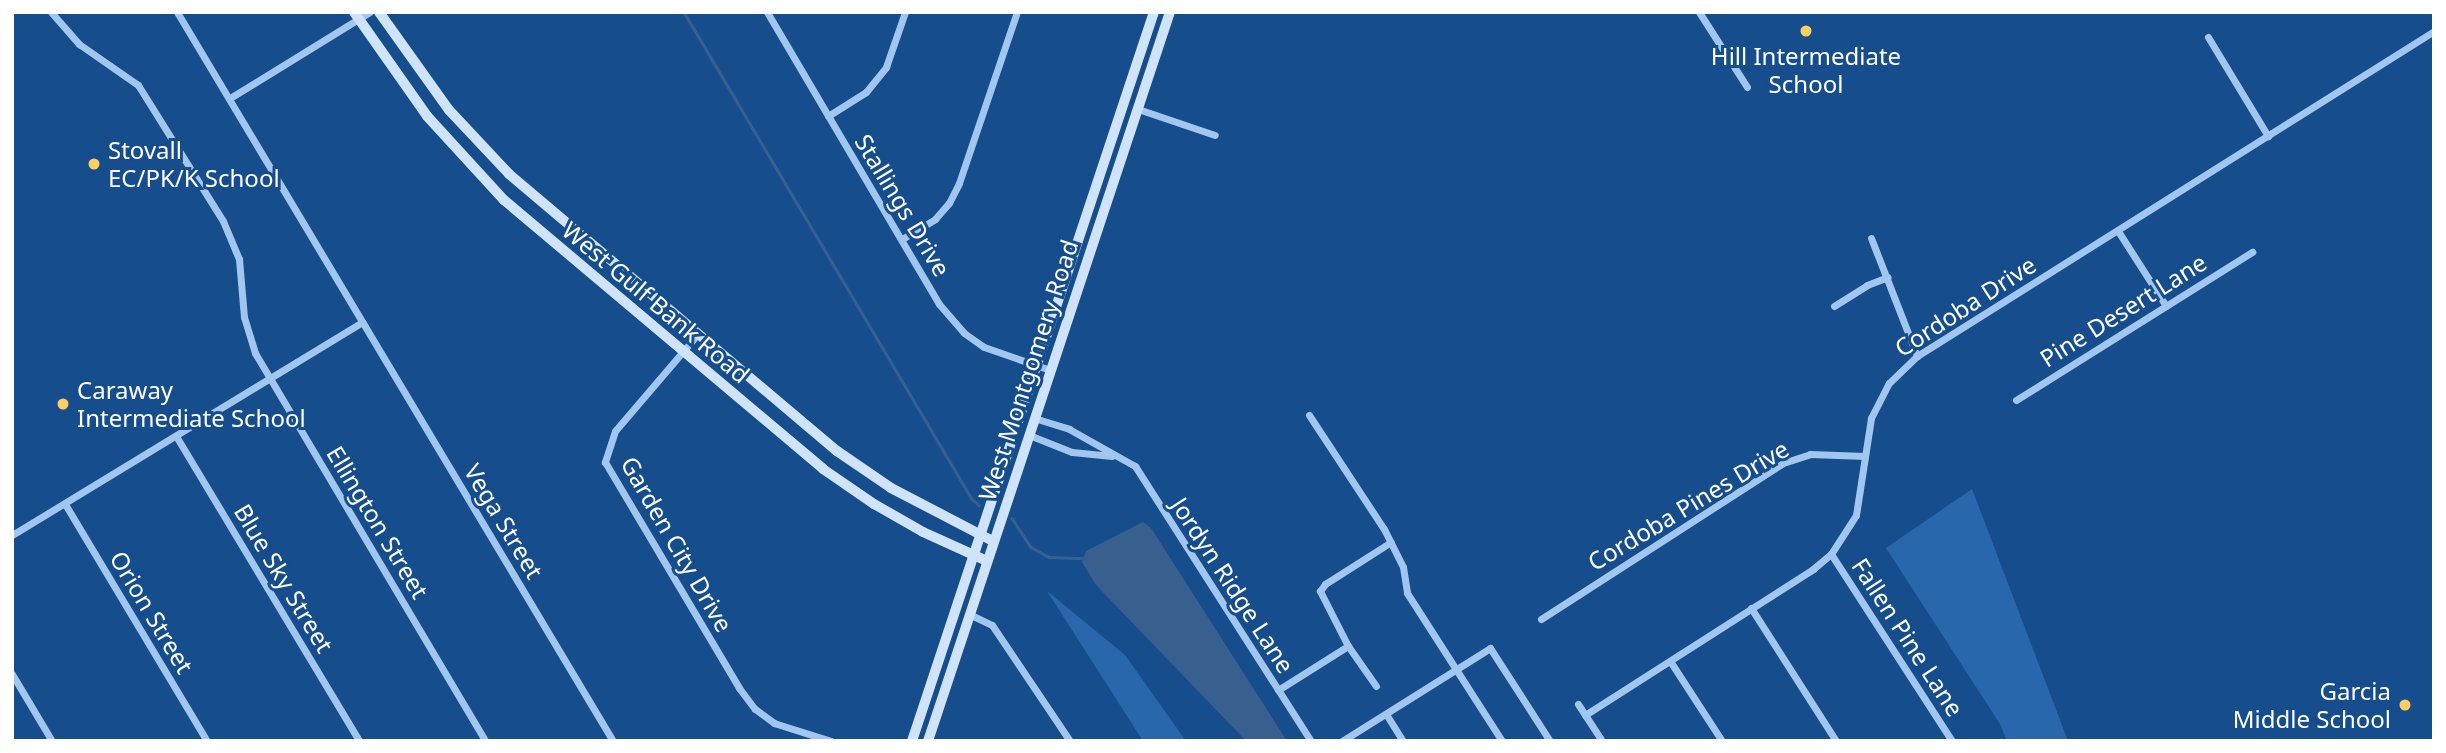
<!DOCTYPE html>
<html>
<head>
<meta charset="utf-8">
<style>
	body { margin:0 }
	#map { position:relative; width:2446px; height:753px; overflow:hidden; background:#164d8d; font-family:"Noto Sans",sans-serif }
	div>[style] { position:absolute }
	.green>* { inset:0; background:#2967ac }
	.water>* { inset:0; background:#37608f }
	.stream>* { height:2.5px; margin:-1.25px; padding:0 1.25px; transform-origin:1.25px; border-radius:1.25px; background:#37608f }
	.minor>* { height:7px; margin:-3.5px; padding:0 3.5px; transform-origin:3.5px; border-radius:3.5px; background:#a1c6ef }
	.secondary>* { height:10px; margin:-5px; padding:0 5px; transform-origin:5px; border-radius:5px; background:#cfe3fb }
	.dots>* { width:19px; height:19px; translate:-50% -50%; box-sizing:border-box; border:4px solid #164d8d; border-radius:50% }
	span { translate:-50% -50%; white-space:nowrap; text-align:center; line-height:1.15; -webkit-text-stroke:6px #164d8d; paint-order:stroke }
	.poi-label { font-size:24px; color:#fff }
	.left { translate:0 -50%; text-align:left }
	.right { translate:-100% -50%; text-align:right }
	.street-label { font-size:24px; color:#fff }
	.frame { position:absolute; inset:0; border:14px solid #fff; pointer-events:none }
</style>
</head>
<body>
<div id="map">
	<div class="green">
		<div style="clip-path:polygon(1972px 489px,2068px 741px,2007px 741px,2000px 724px,1886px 548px)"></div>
		<div style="clip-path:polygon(1047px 591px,1125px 655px,1186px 741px,1143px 741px)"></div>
	</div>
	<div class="water">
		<div style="clip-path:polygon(1143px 522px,1151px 528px,1287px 741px,1246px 741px,1096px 585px,1082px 562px,1086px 551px)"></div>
	</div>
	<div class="stream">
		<div style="left:684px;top:12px;width:566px;rotate:59.4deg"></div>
		<div style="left:972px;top:499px;width:9px;rotate:41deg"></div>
		<div style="left:1012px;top:518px;width:35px;rotate:57deg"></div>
		<div style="left:1031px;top:547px;width:21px;rotate:29deg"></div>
		<div style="left:1049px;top:557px;width:36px;rotate:2deg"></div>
	</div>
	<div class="minor">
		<div style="left:51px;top:12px;width:43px;rotate:48.8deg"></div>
		<div style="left:79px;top:44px;width:72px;rotate:34.8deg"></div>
		<div style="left:138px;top:85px;width:160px;rotate:58deg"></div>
		<div style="left:223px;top:221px;width:41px;rotate:67.2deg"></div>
		<div style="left:239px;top:259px;width:58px;rotate:85.1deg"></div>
		<div style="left:244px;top:317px;width:38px;rotate:73deg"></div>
		<div style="left:255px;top:353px;width:451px;rotate:59.3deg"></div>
		<div style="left:177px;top:12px;width:849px;rotate:59.12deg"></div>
		<div style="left:767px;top:12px;width:339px;rotate:59.5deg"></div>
		<div style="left:939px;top:304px;width:38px;rotate:49deg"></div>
		<div style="left:964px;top:333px;width:24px;rotate:35deg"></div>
		<div style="left:984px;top:347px;width:70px;rotate:19.2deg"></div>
		<div style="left:1699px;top:12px;width:89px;rotate:57.4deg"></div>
		<div style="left:2208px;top:37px;width:116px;rotate:58.8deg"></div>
		<div style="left:230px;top:98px;width:164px;rotate:-31.6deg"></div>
		<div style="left:1138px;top:109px;width:81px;rotate:18.7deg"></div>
		<div style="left:828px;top:116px;width:45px;rotate:-32.3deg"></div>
		<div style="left:866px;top:92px;width:32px;rotate:-51deg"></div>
		<div style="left:886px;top:67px;width:58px;rotate:-70.9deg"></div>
		<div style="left:2118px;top:231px;width:89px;rotate:57.4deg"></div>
		<div style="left:1871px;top:238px;width:127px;rotate:68.7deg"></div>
		<div style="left:902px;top:239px;width:39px;rotate:-31deg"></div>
		<div style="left:935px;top:219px;width:21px;rotate:-49deg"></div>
		<div style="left:949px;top:203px;width:22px;rotate:-63deg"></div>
		<div style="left:959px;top:183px;width:181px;rotate:-71.3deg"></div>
		<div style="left:1834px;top:306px;width:39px;rotate:-32deg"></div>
		<div style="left:1867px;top:285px;width:22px;rotate:-21deg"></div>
		<div style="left:697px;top:335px;width:126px;rotate:130.5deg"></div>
		<div style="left:615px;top:431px;width:33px;rotate:108deg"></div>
		<div style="left:605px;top:462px;width:263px;rotate:59.3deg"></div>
		<div style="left:739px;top:688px;width:26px;rotate:53deg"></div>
		<div style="left:755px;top:709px;width:24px;rotate:36deg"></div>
		<div style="left:774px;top:723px;width:60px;rotate:17.5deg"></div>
		<div style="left:2016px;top:400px;width:279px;rotate:-32.1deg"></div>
		<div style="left:1309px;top:415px;width:136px;rotate:56.7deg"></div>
		<div style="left:1384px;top:529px;width:42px;rotate:63.4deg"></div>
		<div style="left:1403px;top:567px;width:26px;rotate:81deg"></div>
		<div style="left:1407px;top:593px;width:176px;rotate:57.3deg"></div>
		<div style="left:1034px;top:418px;width:37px;rotate:17deg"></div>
		<div style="left:1069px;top:429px;width:76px;rotate:29.3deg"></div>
		<div style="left:1135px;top:466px;width:326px;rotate:57.4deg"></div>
		<div style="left:1029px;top:435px;width:46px;rotate:21.6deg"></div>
		<div style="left:1072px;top:452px;width:40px;rotate:5.7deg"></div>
		<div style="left:176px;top:436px;width:356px;rotate:59deg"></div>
		<div style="left:65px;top:504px;width:276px;rotate:59.1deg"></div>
		<div style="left:12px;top:535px;width:410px;rotate:-31.3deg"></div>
		<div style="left:1831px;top:554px;width:223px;rotate:57.1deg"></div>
		<div style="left:1751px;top:608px;width:158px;rotate:57.4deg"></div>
		<div style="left:969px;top:614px;width:25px;rotate:26deg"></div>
		<div style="left:992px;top:625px;width:140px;rotate:56.1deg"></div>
		<div style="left:1541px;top:619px;width:288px;rotate:-32.8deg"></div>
		<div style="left:1783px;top:463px;width:28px;rotate:-18deg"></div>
		<div style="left:1810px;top:454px;width:55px;rotate:2.1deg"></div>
		<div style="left:1670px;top:661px;width:95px;rotate:57deg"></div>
		<div style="left:12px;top:674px;width:78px;rotate:59.2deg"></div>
		<div style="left:1376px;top:686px;width:49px;rotate:-125deg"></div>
		<div style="left:1348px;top:646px;width:62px;rotate:-117deg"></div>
		<div style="left:1320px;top:591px;width:9px;rotate:-54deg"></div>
		<div style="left:1325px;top:584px;width:78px;rotate:-32.5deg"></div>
		<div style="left:1278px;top:690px;width:83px;rotate:-32.2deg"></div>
		<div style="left:1578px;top:704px;width:44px;rotate:57deg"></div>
		<div style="left:1386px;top:714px;width:32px;rotate:58deg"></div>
		<div style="left:1585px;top:715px;width:271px;rotate:-32.6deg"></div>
		<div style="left:1813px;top:569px;width:23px;rotate:-40deg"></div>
		<div style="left:1831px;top:554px;width:46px;rotate:-57.3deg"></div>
		<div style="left:1856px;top:515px;width:98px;rotate:-81.2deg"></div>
		<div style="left:1871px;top:418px;width:39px;rotate:-63deg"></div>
		<div style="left:1889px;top:383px;width:39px;rotate:-44deg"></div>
		<div style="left:1917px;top:356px;width:611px;rotate:-32.15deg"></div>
		<div style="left:1342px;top:741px;width:175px;rotate:-32.1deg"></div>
		<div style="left:1490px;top:648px;width:111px;rotate:57.2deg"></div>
	</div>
	<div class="secondary">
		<div style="left:354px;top:12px;width:127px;rotate:54.9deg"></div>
		<div style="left:427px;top:116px;width:114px;rotate:47.5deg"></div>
		<div style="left:504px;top:200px;width:417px;rotate:40.1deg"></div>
		<div style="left:823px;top:469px;width:62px;rotate:34.5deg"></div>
		<div style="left:874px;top:504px;width:56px;rotate:29.7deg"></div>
		<div style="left:923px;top:532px;width:70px;rotate:24.4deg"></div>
		<div style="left:379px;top:12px;width:120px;rotate:54.5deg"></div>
		<div style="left:449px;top:110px;width:88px;rotate:46.8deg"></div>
		<div style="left:509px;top:174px;width:429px;rotate:40.2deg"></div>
		<div style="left:837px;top:451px;width:65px;rotate:34.4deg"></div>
		<div style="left:891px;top:488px;width:115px;rotate:27.5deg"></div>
		<div style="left:912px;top:741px;width:768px;rotate:-71.64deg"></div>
		<div style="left:928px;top:741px;width:768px;rotate:-71.64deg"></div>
	</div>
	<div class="dots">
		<div style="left:1806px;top:31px;background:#ffce60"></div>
		<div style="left:94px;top:164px;background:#ffce60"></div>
		<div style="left:63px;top:404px;background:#ffce60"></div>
		<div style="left:2405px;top:705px;background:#ffce60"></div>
	</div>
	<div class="poi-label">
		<span style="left:1806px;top:70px">Hill Intermediate<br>School</span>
		<span class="left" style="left:108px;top:164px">Stovall<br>EC/PK/K School</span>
		<span class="left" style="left:77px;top:404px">Caraway<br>Intermediate School</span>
		<span class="right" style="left:2391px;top:705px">Garcia<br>Middle School</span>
	</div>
	<div class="street-label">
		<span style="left:903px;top:205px;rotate:59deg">Stallings Drive</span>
		<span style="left:656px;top:302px;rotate:40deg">West Gulf Bank Road</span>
		<span style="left:1965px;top:306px;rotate:-33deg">Cordoba Drive</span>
		<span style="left:2123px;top:310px;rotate:-32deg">Pine Desert Lane</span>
		<span style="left:1028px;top:370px;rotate:-72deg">West Montgomery Road</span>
		<span style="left:1688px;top:505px;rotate:-31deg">Cordoba Pines Drive</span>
		<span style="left:504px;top:521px;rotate:59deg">Vega Street</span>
		<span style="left:378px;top:522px;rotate:59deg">Ellington Street</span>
		<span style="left:677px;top:544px;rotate:60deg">Garden City Drive</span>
		<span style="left:284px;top:578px;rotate:59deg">Blue Sky Street</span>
		<span style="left:1233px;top:585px;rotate:57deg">Jordyn Ridge Lane</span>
		<span style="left:152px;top:612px;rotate:59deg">Orion Street</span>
		<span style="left:1908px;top:637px;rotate:57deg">Fallen Pine Lane</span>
	</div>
	<div class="frame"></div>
</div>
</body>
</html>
